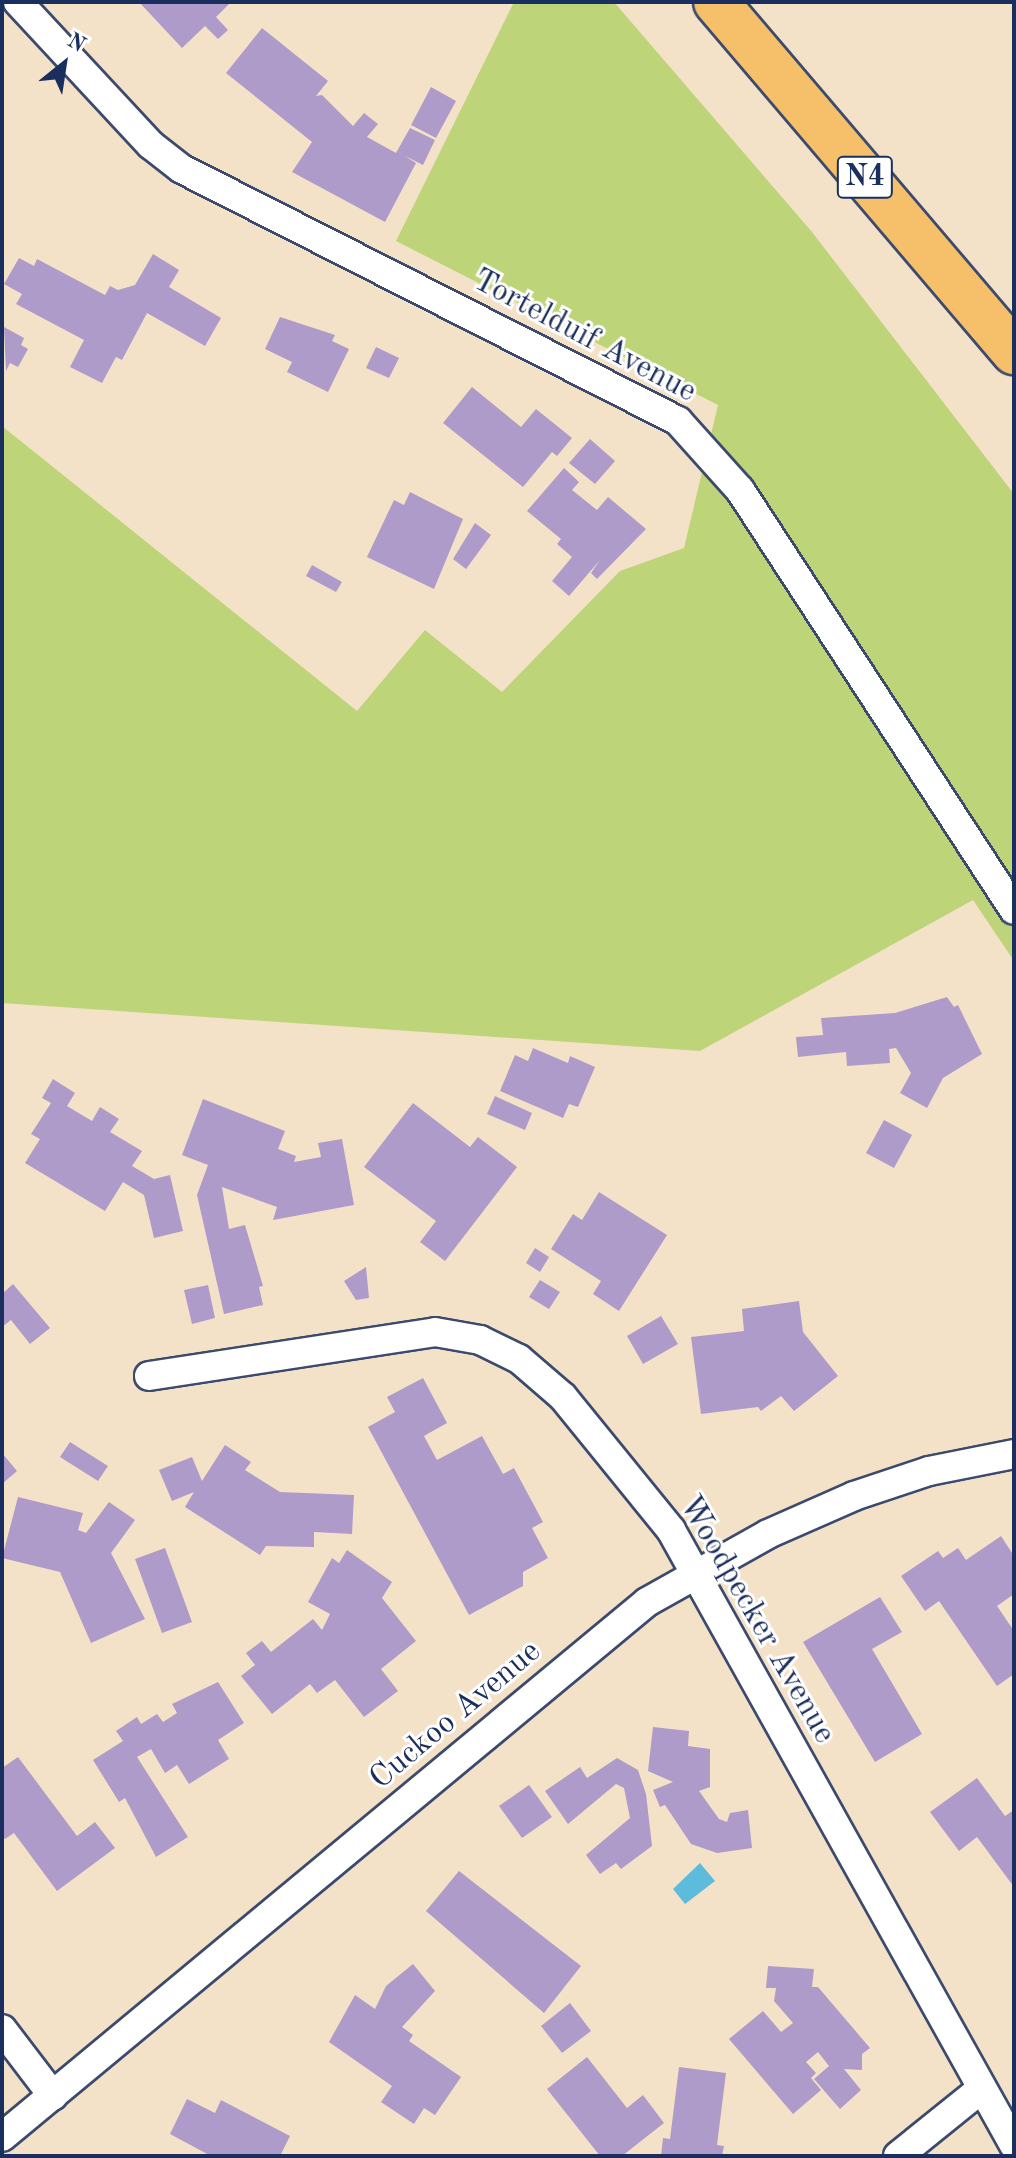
<!DOCTYPE html>
<html>
<head>
<meta charset="utf-8">
<style>
	body { margin:0 }
	#map { position:relative; width:1016px; height:2158px; overflow:hidden; background:#f4e2c8; font-family:"Old Standard TT",serif }
	div>[style] { position:absolute }
	.green>* { inset:0; background:#bed478 }
	.water>* { inset:0; background:#5dbbdb }
	.building>* { inset:0; background:#ae9bca }
	.roads { filter:drop-shadow(2px 0 #3c4a6e) drop-shadow(-2px 0 #3c4a6e) drop-shadow(0 2px #3c4a6e) drop-shadow(0 -2px #3c4a6e) }
	.street>* { height:28px; margin:-14px; padding:0 14px; transform-origin:14px; border-radius:14px; background:#fff }
	.highway>* { height:44px; margin:-22px; padding:0 22px; transform-origin:22px; border-radius:22px; background:#f6c06b }
	span { translate:-50% -50%; white-space:nowrap; text-align:center; line-height:1.15; -webkit-text-stroke:6px #fff; paint-order:stroke }
	.shield-label span { padding:2px 6px; background:#fff; border:2px solid; border-radius:6px; -webkit-text-stroke-width:0 }
	.shield-label { font-size:30px; color:#1b2f5e; font-weight:700 }
	.street-label { font-size:32px; color:#1b2f5e }
	.frame { position:absolute; inset:0; border:4px solid #1b2f5e; pointer-events:none }
	.north { position:absolute; left:24px; top:24px; width:80px; height:80px; -webkit-text-stroke:6px #fff; paint-order:stroke; rotate:30deg; font-size:22px; font-weight:700; line-height:32px; text-align:center; color:#1b2f5e }
	.north::after { content:''; display:block; margin:auto; width:28px; height:36px; background:#1b2f5e; clip-path:polygon(50% 0,100% 100%,50% 72%,0 100%) }
</style>
</head>
<body>
<div id="map">
	<div class="green">
		<div style="clip-path:polygon(514px 2px,614px 2px,812px 232px,1014px 494px,1014px 961px,973px 900px,700px 1051px,2px 1003px,2px 426px,357px 711px,425px 630px,502px 692px,620px 571px,684px 548px,718px 405px,396px 241px)"></div>
	</div>
	<div class="water">
		<div style="clip-path:polygon(700px 1863px,715px 1881px,685px 1904px,673px 1889px)"></div>
	</div>
	<div class="building">
		<div style="clip-path:polygon(139px 2px,231px 2px,216px 17px,228px 30px,218px 39px,205px 26px,182px 48px)"></div>
		<div style="clip-path:polygon(262px 28px,328px 81px,316px 96px,322px 95px,353px 126px,364px 113px,378px 124px,367px 137px,396px 153px,410px 128px,435px 140px,423px 165px,405px 156px,416px 163px,385px 222px,292px 172px,312px 142px,226px 73px)"></div>
		<div style="clip-path:polygon(431px 87px,456px 101px,436px 138px,411px 125px)"></div>
		<div style="clip-path:polygon(153px 254px,179px 270px,169px 287px,221px 318px,205px 346px,147px 313px,122px 360px,116px 357px,102px 383px,70px 367px,84px 340px,16px 304px,22px 294px,4px 284px,19px 258px,34px 266px,37px 259px,105px 295px,110px 286px,118px 290px,135px 285px)"></div>
		<div style="clip-path:polygon(280px 317px,335px 335px,332px 341px,349px 349px,328px 392px,287px 372px,292px 362px,265px 349px)"></div>
		<div style="clip-path:polygon(4px 327px,24px 338px,21px 345px,28px 349px,18px 367px,10px 363px,6px 371px)"></div>
		<div style="clip-path:polygon(376px 347px,399px 358px,389px 378px,366px 368px)"></div>
		<div style="clip-path:polygon(472px 387px,521px 427px,536px 409px,572px 438px,557px 456px,552px 452px,523px 487px,443px 423px)"></div>
		<div style="clip-path:polygon(590px 439px,615px 461px,595px 484px,569px 463px)"></div>
		<div style="clip-path:polygon(564px 468px,579px 482px,572px 490px,597px 510px,608px 497px,646px 529px,597px 579px,591px 573px,600px 560px,569px 596px,552px 581px,572px 557px,557px 544px,561px 539px,527px 511px)"></div>
		<div style="clip-path:polygon(410px 492px,463px 519px,434px 589px,367px 557px,394px 500px,404px 505px)"></div>
		<div style="clip-path:polygon(475px 523px,491px 535px,466px 569px,453px 559px)"></div>
		<div style="clip-path:polygon(312px 565px,342px 582px,336px 592px,306px 576px)"></div>
		<div style="clip-path:polygon(947px 997px,954px 1007px,958px 1005px,982px 1054px,943px 1078px,927px 1108px,900px 1093px,911px 1073px,896px 1048px,889px 1049px,890px 1063px,847px 1066px,846px 1052px,798px 1057px,796px 1037px,823px 1035px,821px 1018px,895px 1013px)"></div>
		<div style="clip-path:polygon(533px 1048px,568px 1063px,570px 1056px,595px 1067px,578px 1107px,569px 1104px,563px 1118px,500px 1091px,515px 1055px,528px 1061px)"></div>
		<div style="clip-path:polygon(53px 1079px,75px 1093px,67px 1106px,92px 1121px,100px 1107px,119px 1119px,110px 1132px,142px 1151px,132px 1166px,154px 1179px,170px 1175px,183px 1231px,154px 1238px,144px 1195px,123px 1182px,105px 1211px,25px 1163px,40px 1139px,31px 1134px,51px 1103px,42px 1098px)"></div>
		<div style="clip-path:polygon(495px 1096px,532px 1113px,525px 1130px,487px 1114px)"></div>
		<div style="clip-path:polygon(203px 1099px,285px 1131px,278px 1149px,296px 1156px,294px 1162px,321px 1157px,318px 1143px,342px 1139px,354px 1205px,273px 1220px,277px 1207px,222px 1187px,229px 1229px,245px 1225px,263px 1286px,259px 1287px,263px 1305px,224px 1314px,197px 1195px,208px 1165px,182px 1155px)"></div>
		<div style="clip-path:polygon(413px 1103px,470px 1147px,478px 1137px,517px 1167px,445px 1261px,420px 1242px,436px 1221px,364px 1167px)"></div>
		<div style="clip-path:polygon(884px 1120px,912px 1135px,894px 1168px,866px 1153px)"></div>
		<div style="clip-path:polygon(599px 1192px,667px 1235px,619px 1311px,593px 1294px,601px 1281px,551px 1249px,573px 1214px,582px 1220px)"></div>
		<div style="clip-path:polygon(535px 1248px,549px 1257px,540px 1272px,526px 1263px)"></div>
		<div style="clip-path:polygon(366px 1267px,369px 1298px,356px 1300px,344px 1281px)"></div>
		<div style="clip-path:polygon(540px 1280px,560px 1292px,549px 1309px,529px 1297px)"></div>
		<div style="clip-path:polygon(13px 1284px,50px 1328px,30px 1344px,11px 1320px,2px 1327px,2px 1294px)"></div>
		<div style="clip-path:polygon(208px 1285px,215px 1318px,192px 1324px,184px 1290px)"></div>
		<div style="clip-path:polygon(799px 1301px,803px 1332px,838px 1376px,794px 1411px,781px 1396px,761px 1411px,758px 1407px,701px 1414px,691px 1337px,744px 1331px,742px 1309px)"></div>
		<div style="clip-path:polygon(661px 1316px,678px 1344px,643px 1364px,627px 1336px)"></div>
		<div style="clip-path:polygon(423px 1378px,447px 1423px,424px 1436px,437px 1460px,482px 1436px,503px 1474px,514px 1468px,543px 1522px,532px 1528px,548px 1558px,523px 1572px,523px 1586px,469px 1615px,368px 1427px,395px 1412px,387px 1397px)"></div>
		<div style="clip-path:polygon(70px 1442px,108px 1466px,98px 1481px,60px 1457px)"></div>
		<div style="clip-path:polygon(225px 1445px,251px 1462px,245px 1470px,280px 1492px,354px 1495px,352px 1534px,314px 1532px,314px 1547px,266px 1546px,260px 1555px,185px 1507px,194px 1492px,172px 1501px,159px 1470px,192px 1457px,202px 1481px)"></div>
		<div style="clip-path:polygon(2px 1453px,17px 1471px,2px 1484px)"></div>
		<div style="clip-path:polygon(18px 1497px,83px 1513px,78px 1530px,86px 1533px,109px 1502px,135px 1520px,111px 1553px,145px 1619px,91px 1643px,60px 1572px,2px 1558px)"></div>
		<div style="clip-path:polygon(1001px 1536px,1014px 1556px,1014px 1594px,997px 1606px,1014px 1631px,1014px 1674px,997px 1686px,939px 1601px,925px 1611px,901px 1576px,938px 1551px,943px 1558px,958px 1548px,966px 1560px)"></div>
		<div style="clip-path:polygon(165px 1548px,192px 1622px,162px 1633px,135px 1559px)"></div>
		<div style="clip-path:polygon(347px 1550px,392px 1582px,382px 1598px,416px 1641px,381px 1669px,398px 1691px,364px 1717px,335px 1680px,317px 1693px,310px 1684px,272px 1714px,241px 1676px,255px 1665px,246px 1653px,262px 1641px,271px 1652px,313px 1619px,322px 1630px,330px 1614px,308px 1602px,332px 1558px,339px 1563px)"></div>
		<div style="clip-path:polygon(880px 1597px,902px 1632px,872px 1649px,922px 1734px,875px 1762px,803px 1642px)"></div>
		<div style="clip-path:polygon(218px 1682px,244px 1723px,218px 1740px,229px 1759px,189px 1784px,177px 1765px,165px 1773px,151px 1749px,137px 1757px,188px 1837px,156px 1857px,125px 1798px,119px 1802px,93px 1760px,123px 1741px,116px 1731px,137px 1717px,141px 1724px,157px 1714px,163px 1722px,177px 1713px,172px 1704px)"></div>
		<div style="clip-path:polygon(653px 1727px,689px 1731px,688px 1746px,710px 1749px,710px 1787px,699px 1791px,719px 1819px,727px 1822px,730px 1813px,748px 1810px,752px 1848px,717px 1853px,691px 1844px,665px 1805px,660px 1807px,653px 1790px,673px 1782px,648px 1771px)"></div>
		<div style="clip-path:polygon(18px 1757px,77px 1836px,95px 1822px,115px 1848px,57px 1891px,14px 1833px,5px 1839px,2px 1835px,2px 1768px)"></div>
		<div style="clip-path:polygon(617px 1758px,638px 1770px,646px 1794px,652px 1846px,621px 1869px,616px 1863px,600px 1874px,586px 1855px,630px 1818px,624px 1788px,616px 1784px,568px 1824px,545px 1791px,580px 1767px,587px 1778px)"></div>
		<div style="clip-path:polygon(977px 1778px,1005px 1816px,1014px 1810px,1014px 1887px,977px 1837px,959px 1851px,930px 1812px)"></div>
		<div style="clip-path:polygon(529px 1785px,552px 1817px,522px 1838px,499px 1806px)"></div>
		<div style="clip-path:polygon(459px 1871px,581px 1966px,544px 2013px,426px 1911px)"></div>
		<div style="clip-path:polygon(413px 1964px,435px 1991px,402px 2027px,413px 2035px,409px 2041px,461px 2077px,435px 2115px,424px 2108px,414px 2124px,381px 2102px,392px 2086px,329px 2042px,355px 1995px,375px 2009px,386px 1986px)"></div>
		<div style="clip-path:polygon(768px 1966px,814px 1969px,812px 1987px,818px 1987px,870px 2048px,862px 2054px,862px 2070px,844px 2069px,861px 2090px,840px 2109px,814px 2079px,829px 2066px,818px 2052px,806px 2062px,816px 2073px,811px 2078px,821px 2090px,793px 2114px,729px 2039px,763px 2011px,781px 2032px,793px 2023px,774px 2001px,776px 1988px,766px 1988px)"></div>
		<div style="clip-path:polygon(570px 2003px,591px 2031px,562px 2053px,541px 2026px)"></div>
		<div style="clip-path:polygon(587px 2057px,627px 2108px,643px 2095px,664px 2123px,622px 2156px,600px 2156px,547px 2089px)"></div>
		<div style="clip-path:polygon(679px 2067px,726px 2073px,717px 2145px,724px 2146px,722px 2156px,661px 2156px,663px 2138px,670px 2139px)"></div>
		<div style="clip-path:polygon(187px 2099px,215px 2113px,221px 2100px,290px 2136px,280px 2156px,211px 2156px,170px 2134px)"></div>
	</div>
	<div class="roads">
		<div class="street">
			<div style="left:18px;top:2px;width:195px;rotate:47.1deg"></div>
			<div style="left:151px;top:145px;width:39px;rotate:38deg"></div>
			<div style="left:182px;top:169px;width:556px;rotate:26.93deg"></div>
			<div style="left:678px;top:421px;width:93px;rotate:48.1deg"></div>
			<div style="left:740px;top:490px;width:501px;rotate:56.88deg"></div>
			<div style="left:149px;top:1376px;width:289px;rotate:-8.7deg"></div>
			<div style="left:435px;top:1332px;width:46px;rotate:10.1deg"></div>
			<div style="left:480px;top:1340px;width:43px;rotate:26deg"></div>
			<div style="left:519px;top:1359px;width:58px;rotate:40.8deg"></div>
			<div style="left:563px;top:1397px;width:171px;rotate:50.9deg"></div>
			<div style="left:671px;top:1530px;width:704px;rotate:60.85deg"></div>
			<div style="left:2px;top:2029px;width:84px;rotate:52.7deg"></div>
			<div style="left:2px;top:2137px;width:838px;rotate:-39.67deg"></div>
			<div style="left:647px;top:1602px;width:139px;rotate:-29.3deg"></div>
			<div style="left:768px;top:1534px;width:94px;rotate:-23.8deg"></div>
			<div style="left:854px;top:1496px;width:79px;rotate:-18.4deg"></div>
			<div style="left:929px;top:1471px;width:87px;rotate:-11.3deg"></div>
			<div style="left:898px;top:2156px;width:107px;rotate:-38.9deg"></div>
		</div>
		<div class="highway">
			<div style="left:716px;top:2px;width:460px;rotate:49.6deg"></div>
		</div>
	</div>
	<div class="shield-label">
		<span style="left:865px;top:177px">N4</span>
	</div>
	<div class="street-label">
		<span style="left:584px;top:337px;rotate:28deg">Tortelduif Avenue</span>
		<span style="left:756px;top:1620px;rotate:60deg">Woodpecker Avenue</span>
		<span style="left:456px;top:1716px;rotate:-40deg">Cuckoo Avenue</span>
	</div>
	<div class="frame"></div>
	<div class="north">N</div>
</div>
</body>
</html>
